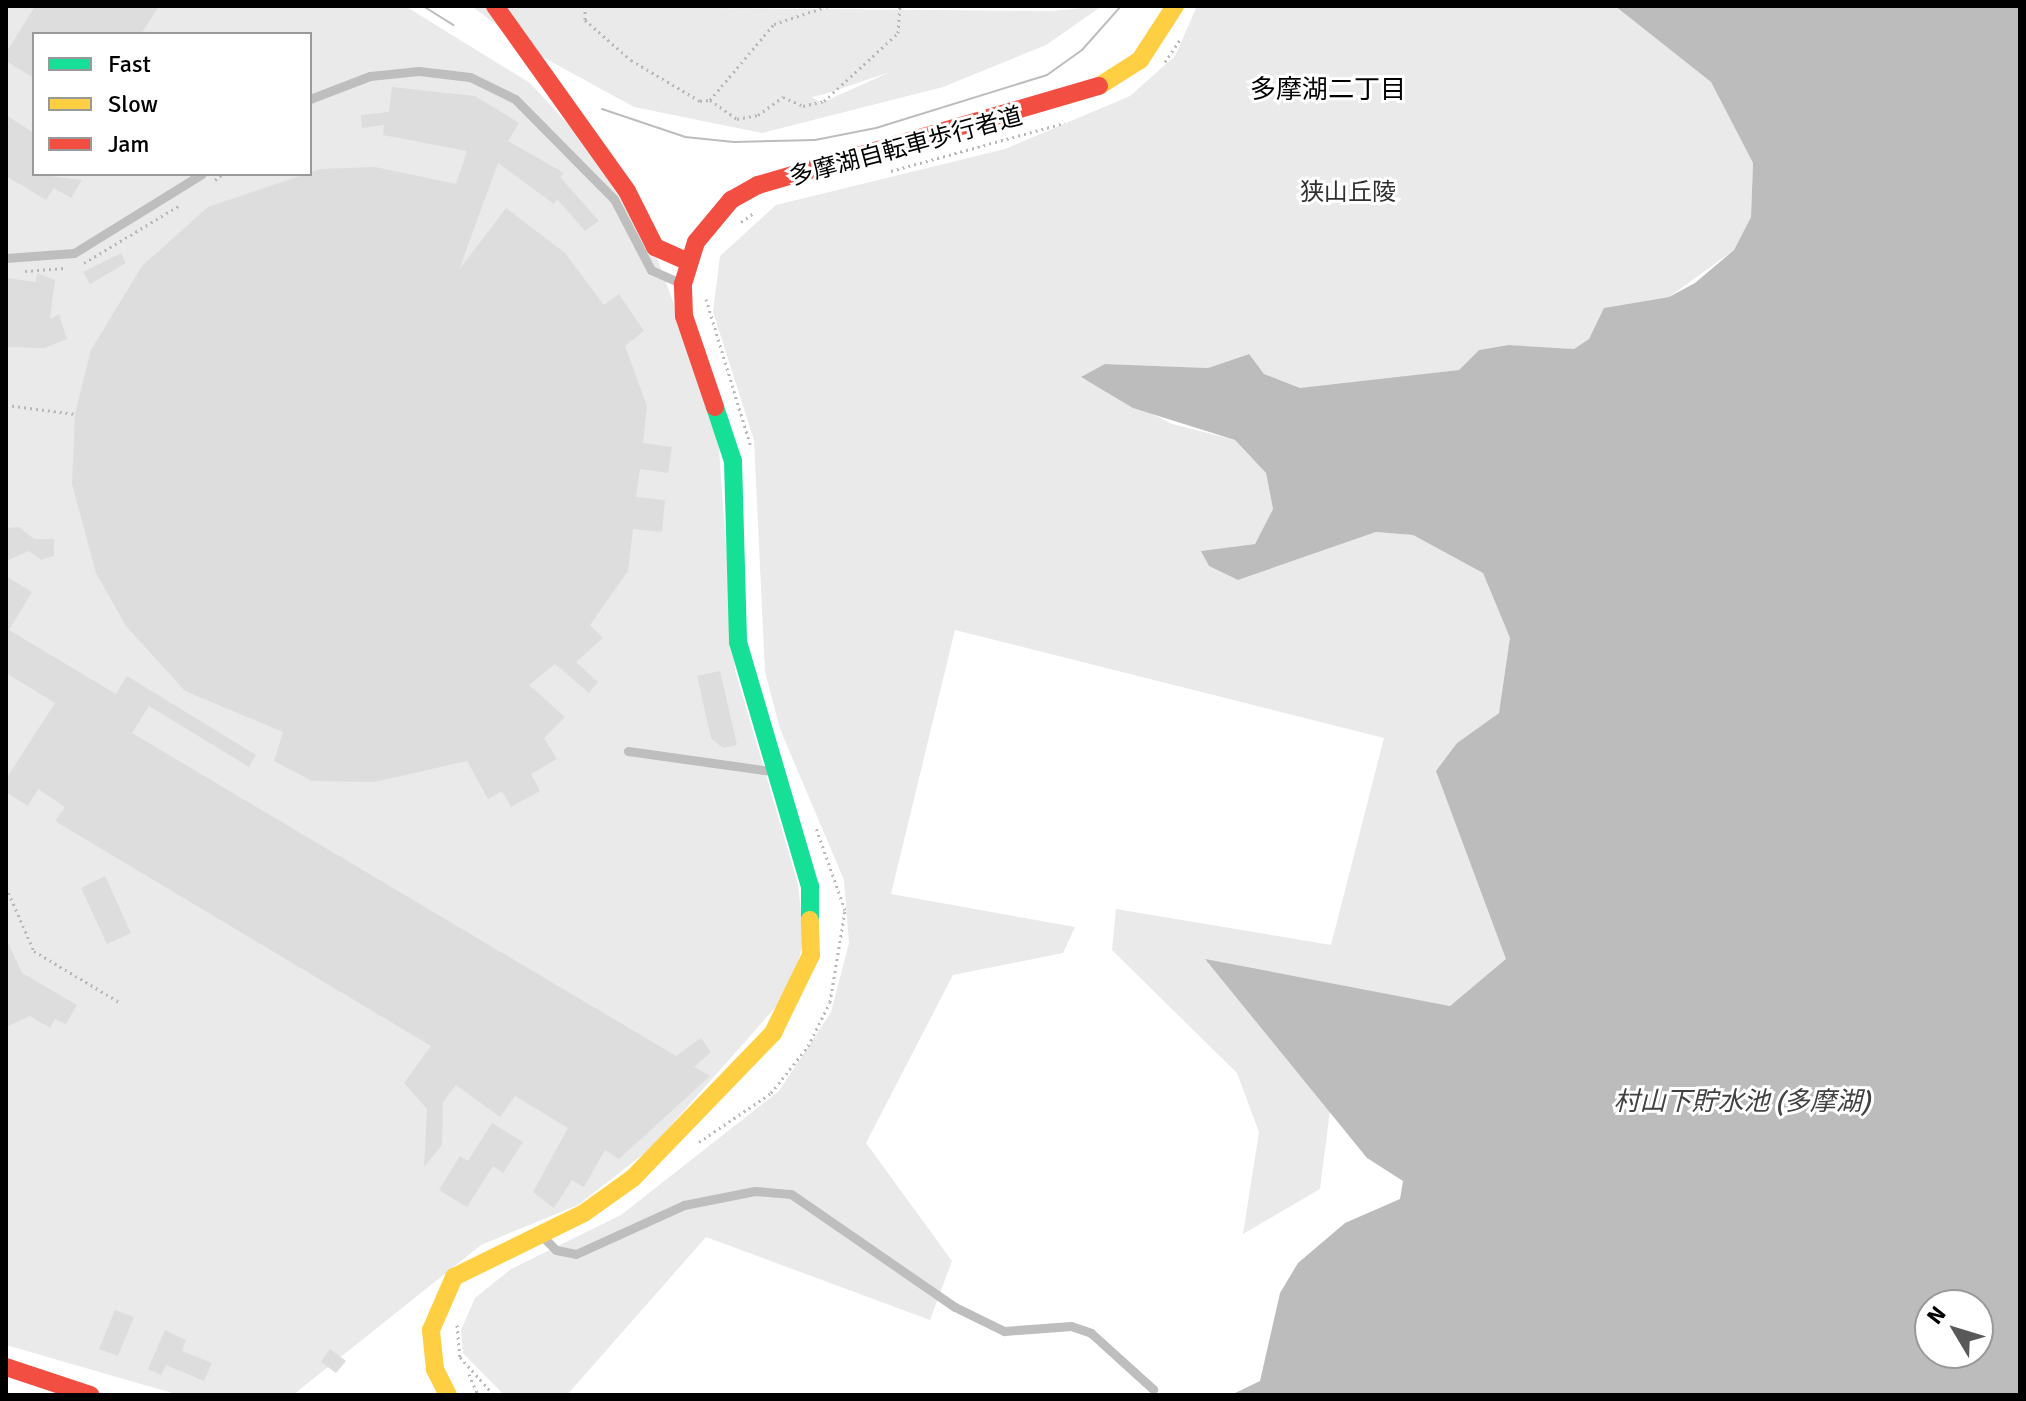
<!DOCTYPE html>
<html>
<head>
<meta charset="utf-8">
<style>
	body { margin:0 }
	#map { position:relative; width:2026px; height:1401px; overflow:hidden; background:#fff; font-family:Signika,"Noto Sans JP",sans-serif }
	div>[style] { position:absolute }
	.green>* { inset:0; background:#eaeaea }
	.water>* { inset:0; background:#bcbcbc }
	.building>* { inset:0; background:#ddd }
	.path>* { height:3px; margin-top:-1.5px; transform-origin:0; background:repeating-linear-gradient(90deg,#b8b8b8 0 2px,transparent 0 6px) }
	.lane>* { height:9px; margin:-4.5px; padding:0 4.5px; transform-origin:4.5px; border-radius:4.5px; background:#bebebe }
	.fast>* { height:18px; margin:-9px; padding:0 9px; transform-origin:9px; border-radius:9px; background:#16e098 }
	.slow>* { height:18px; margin:-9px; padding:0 9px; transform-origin:9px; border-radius:9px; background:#ffcf43 }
	.jam>* { height:18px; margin:-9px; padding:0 9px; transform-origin:9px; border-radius:9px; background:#f24e42 }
	.tram>* { height:2px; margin:-1px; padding:0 1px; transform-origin:1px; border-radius:1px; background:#bdbdbd }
	span { translate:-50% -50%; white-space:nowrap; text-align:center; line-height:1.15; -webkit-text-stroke:6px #fff; paint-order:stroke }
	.street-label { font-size:24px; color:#000 }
	.park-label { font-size:24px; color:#303030 }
	.neighbourhood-label { font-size:26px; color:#000 }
	.water-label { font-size:26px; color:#414141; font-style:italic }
	.frame { position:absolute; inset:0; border:8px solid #000; pointer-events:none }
	.legend { position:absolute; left:32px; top:32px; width:280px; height:144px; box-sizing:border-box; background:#fff; border:2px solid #999; margin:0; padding:10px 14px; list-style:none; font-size:24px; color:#000 }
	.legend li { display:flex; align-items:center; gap:16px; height:40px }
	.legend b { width:40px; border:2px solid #999 }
	.north { position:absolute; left:1914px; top:1289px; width:80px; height:80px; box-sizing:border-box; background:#fff; border:2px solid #999; border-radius:50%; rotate:308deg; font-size:22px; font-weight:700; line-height:32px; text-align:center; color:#000 }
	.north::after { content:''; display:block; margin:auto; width:28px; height:36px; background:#595959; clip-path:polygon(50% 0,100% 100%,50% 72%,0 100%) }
</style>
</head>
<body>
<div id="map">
	<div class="green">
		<div style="clip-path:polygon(evenodd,6px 6px,405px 6px,530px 83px,591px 149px,657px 258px,717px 422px,735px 670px,798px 884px,804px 940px,790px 991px,650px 1149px,578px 1205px,481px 1245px,293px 1395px,179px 1395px,6px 1345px,6px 6px,34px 34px,310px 34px,310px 174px,34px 174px,34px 34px)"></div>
		<div style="clip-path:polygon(evenodd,472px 6px,1052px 11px,1102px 6px,1046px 45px,943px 87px,762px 133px,634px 107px,528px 49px,472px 6px,890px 72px,821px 103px,812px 97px,825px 94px,890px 72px)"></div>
		<div style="clip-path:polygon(1197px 6px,1615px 6px,1711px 82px,1753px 163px,1751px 217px,1734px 250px,1669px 297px,1605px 308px,1589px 339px,1574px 349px,1507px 345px,1479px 350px,1459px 370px,1328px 387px,1300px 388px,1264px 374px,1248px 354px,1208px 368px,1105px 364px,1082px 378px,1172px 424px,1235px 440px,1266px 473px,1273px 509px,1255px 544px,1202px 551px,1209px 566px,1238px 580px,1376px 532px,1413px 535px,1483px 573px,1510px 638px,1511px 665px,1499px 713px,1457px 743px,1437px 771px,1507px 959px,1450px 1006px,1206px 960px,1330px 1111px,1320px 1189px,1243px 1234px,1259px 1132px,1237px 1073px,1112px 950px,1116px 909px,1331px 945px,1384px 738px,955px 630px,891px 894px,1075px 927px,1063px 953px,953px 975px,866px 1143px,952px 1261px,930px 1320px,706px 1237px,567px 1395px,504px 1395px,463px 1353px,461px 1330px,475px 1298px,511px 1269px,621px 1215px,779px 1091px,831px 1012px,849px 943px,844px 880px,780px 729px,765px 672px,754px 440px,713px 312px,720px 256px,776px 205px,1005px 149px,1130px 96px,1175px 56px)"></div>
	</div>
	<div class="water">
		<div style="clip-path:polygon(evenodd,1615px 6px,2020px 6px,2020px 1395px,1231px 1395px,1260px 1381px,1280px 1293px,1298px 1263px,1345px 1223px,1400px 1199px,1403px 1181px,1367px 1158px,1205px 959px,1450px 1006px,1506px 959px,1436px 771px,1457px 743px,1499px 713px,1510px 638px,1483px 573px,1413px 535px,1376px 532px,1238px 580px,1209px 566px,1201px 551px,1255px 544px,1273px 509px,1266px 473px,1235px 440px,1133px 408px,1081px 377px,1105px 364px,1208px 368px,1249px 354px,1264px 374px,1300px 388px,1459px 370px,1479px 350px,1508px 345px,1574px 349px,1589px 339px,1604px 308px,1669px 297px,1695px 283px,1734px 250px,1751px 217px,1753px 163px,1711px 82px,1615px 6px,1930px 1305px,1978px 1305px,1978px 1353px,1930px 1353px,1930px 1305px)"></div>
	</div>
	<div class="building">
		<div style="clip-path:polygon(35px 6px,159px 6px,141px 34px,34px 34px,34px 78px,6px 61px,6px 53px)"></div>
		<div style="clip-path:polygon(392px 87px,475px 96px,519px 123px,508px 141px,564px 173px,560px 177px,599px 221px,585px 231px,557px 199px,554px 204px,498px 163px,459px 270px,506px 208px,565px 253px,604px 305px,619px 294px,644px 331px,625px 346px,647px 406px,643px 443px,672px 447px,668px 473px,640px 469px,636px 497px,665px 500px,662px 532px,633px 529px,628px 571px,590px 625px,603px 638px,576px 662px,598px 682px,589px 693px,555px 664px,529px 685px,565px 717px,544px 738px,557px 759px,531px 774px,540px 791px,511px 807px,502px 791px,488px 799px,467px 761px,374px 782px,312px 781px,274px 761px,283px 732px,185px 691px,126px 626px,96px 573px,72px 484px,75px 414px,91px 350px,142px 266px,208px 207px,320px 169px,375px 167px,456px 184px,467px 151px,383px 135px,384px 125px,362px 128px,361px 115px,389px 112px)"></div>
		<div style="clip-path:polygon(6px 115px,34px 133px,34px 174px,82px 180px,71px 198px,54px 188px,46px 200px,6px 176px)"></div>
		<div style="clip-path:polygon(121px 253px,126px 263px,90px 284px,83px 272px)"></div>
		<div style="clip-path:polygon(37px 273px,55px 280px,50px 319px,59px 314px,67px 339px,44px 348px,6px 347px,6px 278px,36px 282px)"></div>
		<div style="clip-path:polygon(19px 527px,34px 539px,54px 539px,54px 556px,41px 560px,29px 551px,6px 561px,6px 528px)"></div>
		<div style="clip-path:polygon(6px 576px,32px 592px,9px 630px,116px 694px,127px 676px,256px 755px,249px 767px,149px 706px,132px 733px,676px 1056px,701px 1038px,711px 1052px,694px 1067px,710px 1076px,619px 1159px,605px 1150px,584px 1187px,572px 1180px,554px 1208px,533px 1192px,568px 1128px,515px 1096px,500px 1117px,456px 1085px,443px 1102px,442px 1145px,424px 1167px,427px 1109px,404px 1083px,431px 1046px,55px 821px,65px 807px,38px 789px,28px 806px,6px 792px,6px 779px,55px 703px,6px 673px)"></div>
		<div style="clip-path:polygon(720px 671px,737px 745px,723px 748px,711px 738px,697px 676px)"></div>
		<div style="clip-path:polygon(105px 876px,131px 933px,107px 944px,81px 888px)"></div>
		<div style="clip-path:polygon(6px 938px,22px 973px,77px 1005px,66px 1024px,55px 1019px,50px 1028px,30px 1016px,6px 1027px)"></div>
		<div style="clip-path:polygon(492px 1123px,523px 1142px,503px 1173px,493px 1166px,467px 1207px,439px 1190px,460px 1156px,468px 1161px)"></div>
		<div style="clip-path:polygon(115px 1310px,134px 1317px,118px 1356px,99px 1349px)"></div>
		<div style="clip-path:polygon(165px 1330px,186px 1340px,182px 1351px,212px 1363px,204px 1381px,166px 1365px,161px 1375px,148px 1369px)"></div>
		<div style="clip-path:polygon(330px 1349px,346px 1361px,336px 1373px,321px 1362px)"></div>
	</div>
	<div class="path">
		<div style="left:585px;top:6px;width:14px;rotate:90deg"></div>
		<div style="left:585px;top:20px;width:61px;rotate:41deg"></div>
		<div style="left:631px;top:60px;width:80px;rotate:30.7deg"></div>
		<div style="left:700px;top:101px;width:10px;rotate:-6deg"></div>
		<div style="left:710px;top:100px;width:99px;rotate:-49.9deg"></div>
		<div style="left:774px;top:24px;width:57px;rotate:-18.4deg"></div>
		<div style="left:1165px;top:62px;width:29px;rotate:-56deg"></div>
		<div style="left:710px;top:100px;width:33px;rotate:35deg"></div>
		<div style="left:737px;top:119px;width:21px;rotate:-11deg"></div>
		<div style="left:758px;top:115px;width:31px;rotate:-36deg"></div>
		<div style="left:783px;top:97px;width:22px;rotate:24deg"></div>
		<div style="left:803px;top:106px;width:22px;rotate:-13deg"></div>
		<div style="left:824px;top:101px;width:100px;rotate:-42.6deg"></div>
		<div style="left:898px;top:33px;width:27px;rotate:-86deg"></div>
		<div style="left:891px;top:171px;width:180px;rotate:-15.5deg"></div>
		<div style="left:215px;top:180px;width:10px;rotate:-37deg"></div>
		<div style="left:741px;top:222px;width:16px;rotate:-35deg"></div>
		<div style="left:84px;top:263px;width:112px;rotate:-31.1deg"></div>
		<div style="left:25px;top:271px;width:40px;rotate:-4.3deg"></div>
		<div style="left:706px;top:299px;width:152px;rotate:73.1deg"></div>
		<div style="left:6px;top:405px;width:70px;rotate:7.4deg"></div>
		<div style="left:6px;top:887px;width:70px;rotate:66.4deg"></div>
		<div style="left:34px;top:951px;width:101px;rotate:30.9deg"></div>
		<div style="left:699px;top:1142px;width:87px;rotate:-34.2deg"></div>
		<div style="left:771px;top:1093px;width:60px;rotate:-51.8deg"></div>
		<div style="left:808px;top:1046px;width:49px;rotate:-63.4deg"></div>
		<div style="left:830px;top:1002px;width:93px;rotate:-80.7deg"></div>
		<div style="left:845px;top:910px;width:90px;rotate:-109.4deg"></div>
		<div style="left:457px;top:1325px;width:32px;rotate:85deg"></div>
		<div style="left:460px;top:1357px;width:51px;rotate:48.2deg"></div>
		<div style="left:469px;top:1374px;width:23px;rotate:67deg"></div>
	</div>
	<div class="lane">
		<div style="left:310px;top:99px;width:64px;rotate:-21deg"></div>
		<div style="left:370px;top:76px;width:49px;rotate:-5.8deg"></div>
		<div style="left:419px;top:71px;width:51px;rotate:6.7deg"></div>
		<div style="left:470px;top:77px;width:50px;rotate:26.1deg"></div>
		<div style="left:515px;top:99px;width:141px;rotate:45.3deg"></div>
		<div style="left:614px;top:199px;width:80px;rotate:62.5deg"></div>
		<div style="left:651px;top:270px;width:35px;rotate:24deg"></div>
		<div style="left:6px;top:258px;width:68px;rotate:-4.2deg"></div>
		<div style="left:74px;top:253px;width:150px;rotate:-31.7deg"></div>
		<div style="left:628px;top:751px;width:143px;rotate:8deg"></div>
		<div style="left:541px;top:1235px;width:21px;rotate:45deg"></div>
		<div style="left:556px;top:1250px;width:20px;rotate:11deg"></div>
		<div style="left:576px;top:1254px;width:119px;rotate:-24.4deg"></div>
		<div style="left:684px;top:1205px;width:72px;rotate:-11.2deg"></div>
		<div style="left:755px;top:1191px;width:36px;rotate:5deg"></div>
		<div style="left:791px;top:1194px;width:199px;rotate:34.6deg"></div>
		<div style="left:955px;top:1307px;width:55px;rotate:26.1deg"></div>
		<div style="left:1004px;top:1331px;width:67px;rotate:-4.3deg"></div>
		<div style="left:1071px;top:1326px;width:21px;rotate:19deg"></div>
		<div style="left:1091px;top:1333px;width:84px;rotate:42.1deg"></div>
	</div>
	<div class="fast">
		<div style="left:715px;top:407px;width:57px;rotate:71.6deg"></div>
		<div style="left:733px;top:461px;width:181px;rotate:88.4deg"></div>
		<div style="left:738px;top:642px;width:254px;rotate:73.6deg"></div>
		<div style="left:810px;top:886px;width:34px;rotate:90deg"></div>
	</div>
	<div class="slow">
		<div style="left:1099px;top:86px;width:49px;rotate:-32.4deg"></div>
		<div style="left:1140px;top:60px;width:64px;rotate:-57.1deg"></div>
		<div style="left:448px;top:1395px;width:29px;rotate:-117deg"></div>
		<div style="left:435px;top:1369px;width:39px;rotate:-96deg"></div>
		<div style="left:431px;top:1330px;width:58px;rotate:-66.5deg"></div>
		<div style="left:454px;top:1277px;width:145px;rotate:-26.2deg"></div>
		<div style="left:584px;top:1213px;width:60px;rotate:-35.5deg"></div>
		<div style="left:633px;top:1178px;width:202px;rotate:-46deg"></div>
		<div style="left:773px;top:1033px;width:87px;rotate:-64deg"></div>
		<div style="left:811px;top:955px;width:35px;rotate:-92deg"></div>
	</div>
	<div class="jam">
		<div style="left:495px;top:6px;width:227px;rotate:54.5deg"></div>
		<div style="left:627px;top:191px;width:63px;rotate:63.4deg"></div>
		<div style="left:655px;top:247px;width:36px;rotate:24deg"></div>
		<div style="left:715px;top:407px;width:96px;rotate:-108.8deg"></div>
		<div style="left:684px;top:316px;width:32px;rotate:-92deg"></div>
		<div style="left:683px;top:284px;width:44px;rotate:-72.8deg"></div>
		<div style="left:696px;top:242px;width:55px;rotate:-50.2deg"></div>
		<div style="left:731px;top:200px;width:31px;rotate:-29deg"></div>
		<div style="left:758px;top:185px;width:355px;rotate:-16.2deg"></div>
		<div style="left:6px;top:1367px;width:89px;rotate:18.4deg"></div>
	</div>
	<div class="tram">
		<div style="left:423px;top:6px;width:36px;rotate:32deg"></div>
		<div style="left:602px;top:109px;width:88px;rotate:18.6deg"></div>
		<div style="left:685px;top:137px;width:49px;rotate:5.8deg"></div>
		<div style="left:734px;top:142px;width:81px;rotate:-1.4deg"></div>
		<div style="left:815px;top:140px;width:62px;rotate:-11.1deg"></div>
		<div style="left:876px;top:128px;width:179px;rotate:-17.2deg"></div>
		<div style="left:1047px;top:75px;width:43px;rotate:-35.5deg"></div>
		<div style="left:1082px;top:50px;width:59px;rotate:-48.4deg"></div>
	</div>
	<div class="street-label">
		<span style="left:906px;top:147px;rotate:-15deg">多摩湖自転車歩行者道</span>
	</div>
	<div class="park-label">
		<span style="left:1348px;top:193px">狭山丘陵</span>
	</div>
	<div class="neighbourhood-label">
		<span style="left:1328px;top:91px">多摩湖二丁目</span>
	</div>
	<div class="water-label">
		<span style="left:1742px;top:1103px">村山下貯水池 (多摩湖)</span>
	</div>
	<div class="frame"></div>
	<ul class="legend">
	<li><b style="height:10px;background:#16e098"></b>Fast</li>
	<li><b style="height:10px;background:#ffcf43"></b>Slow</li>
	<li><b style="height:10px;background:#f24e42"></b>Jam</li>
	</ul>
	<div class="north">N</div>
</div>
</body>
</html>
